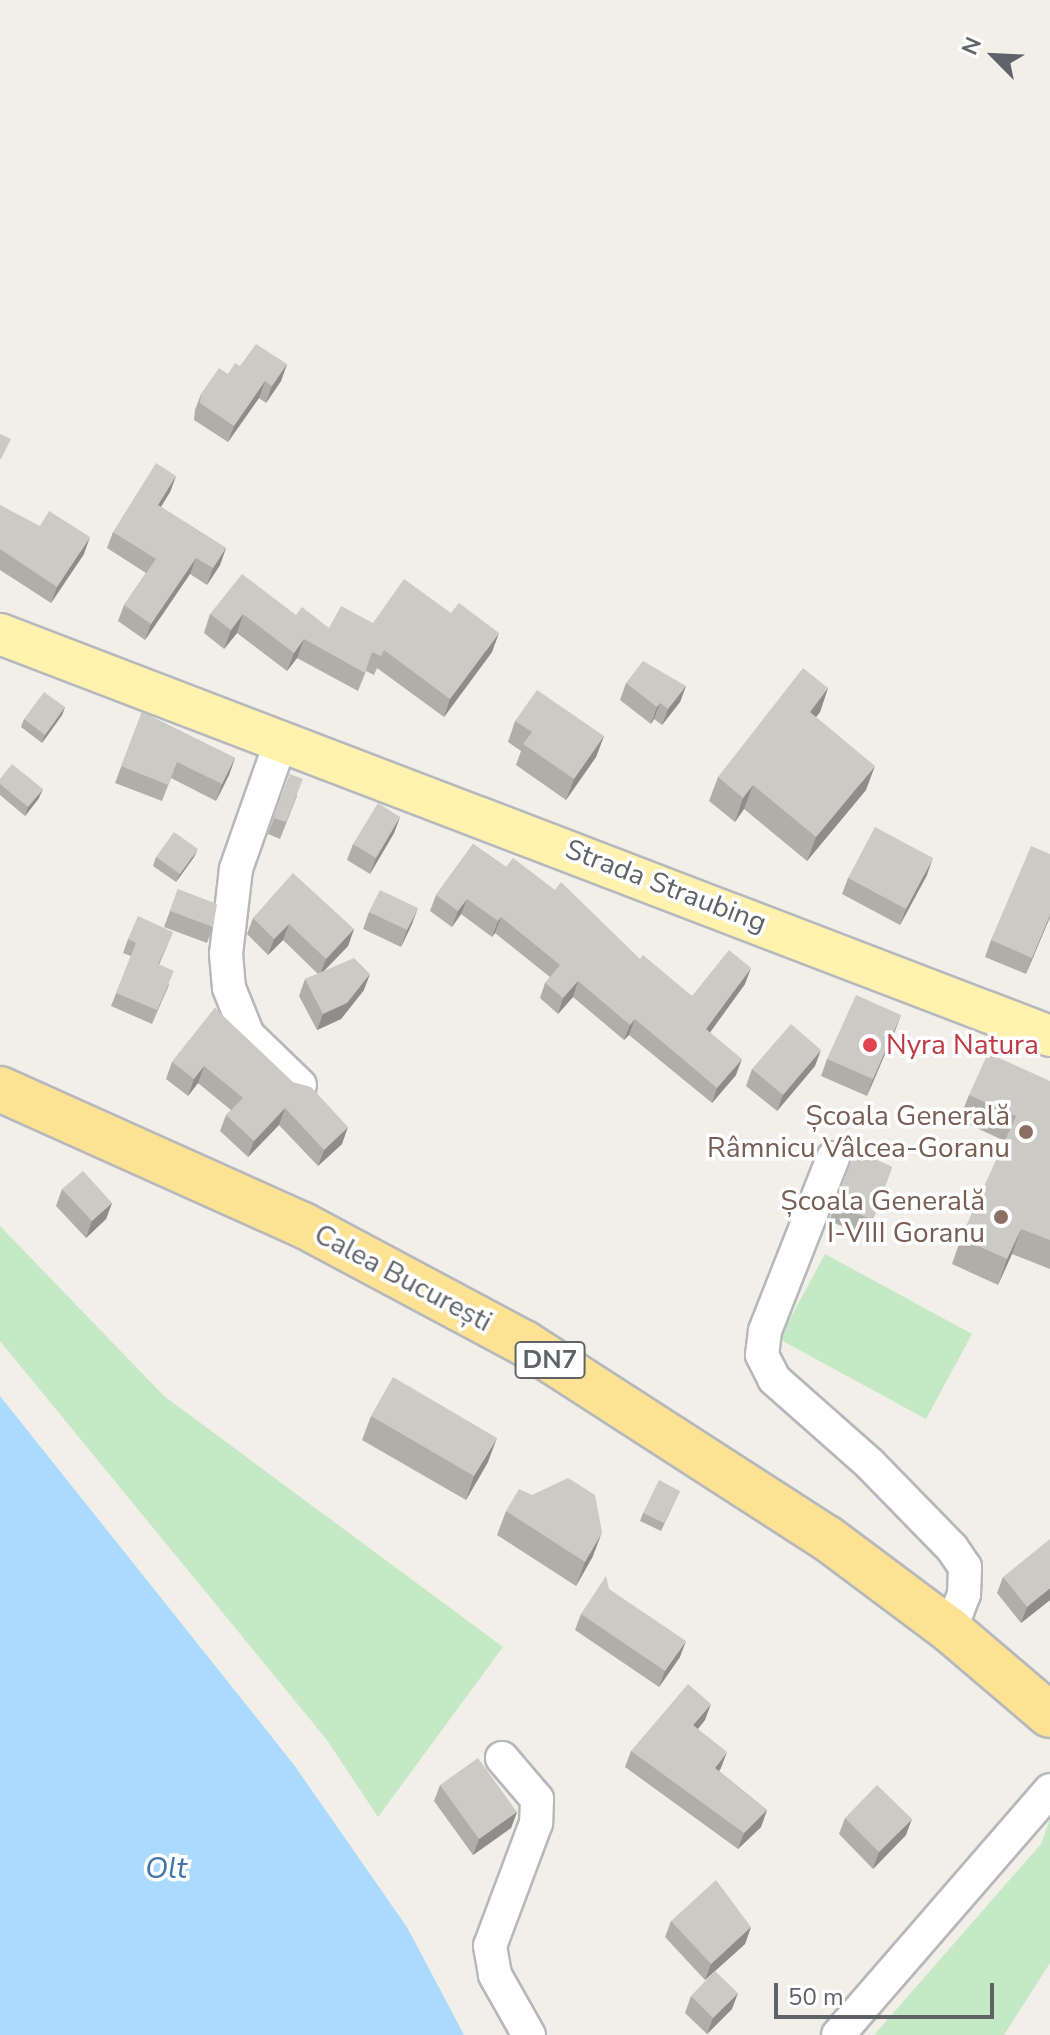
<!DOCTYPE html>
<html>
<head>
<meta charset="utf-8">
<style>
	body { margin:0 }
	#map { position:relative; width:1050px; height:2035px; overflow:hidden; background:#f1efe8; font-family:"Nunito Sans",sans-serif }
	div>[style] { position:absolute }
	.green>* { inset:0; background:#c5e8c5 }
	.water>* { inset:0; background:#aadaff }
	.pier>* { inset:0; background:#f1efe8 }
	.roads { filter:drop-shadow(2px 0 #b5b8bc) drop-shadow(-2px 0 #b5b8bc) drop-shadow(0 2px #b5b8bc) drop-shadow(0 -2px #b5b8bc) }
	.minor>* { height:32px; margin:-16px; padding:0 16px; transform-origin:16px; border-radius:16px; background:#fff }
	.major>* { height:40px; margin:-20px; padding:0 20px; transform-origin:20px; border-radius:20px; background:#fff2af }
	.highway>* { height:44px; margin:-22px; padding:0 22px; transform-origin:22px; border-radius:22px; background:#fde293 }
	.wall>* { inset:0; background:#afaea9 }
	.shaded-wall>* { inset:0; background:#8f8d8a }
	.building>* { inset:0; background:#cccac5 }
	.dots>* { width:22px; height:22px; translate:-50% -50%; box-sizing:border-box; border:4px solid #fff; border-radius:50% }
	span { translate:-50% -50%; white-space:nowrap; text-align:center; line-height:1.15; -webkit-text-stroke:7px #fff; paint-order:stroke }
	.shield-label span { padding:2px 6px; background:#fff; border:2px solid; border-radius:6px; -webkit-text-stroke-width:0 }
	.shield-label { font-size:26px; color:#5f6368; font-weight:700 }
	.street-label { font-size:28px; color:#5f6368 }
	.health-label { font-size:28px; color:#be3a42 }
	.left { translate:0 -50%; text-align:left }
	.education-label { font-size:28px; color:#785e54 }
	.right { translate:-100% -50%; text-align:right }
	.water-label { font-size:30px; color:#4174aa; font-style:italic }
	.north { position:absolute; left:954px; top:16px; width:80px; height:80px; -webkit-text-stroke:6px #fff; paint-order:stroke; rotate:294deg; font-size:22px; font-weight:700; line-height:32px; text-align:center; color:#5f6368 }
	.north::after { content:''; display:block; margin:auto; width:28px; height:36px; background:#5f6368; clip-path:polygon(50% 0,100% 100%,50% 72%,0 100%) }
	.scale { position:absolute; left:774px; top:1983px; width:220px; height:36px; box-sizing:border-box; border:4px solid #5f6368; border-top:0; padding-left:10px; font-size:24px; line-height:28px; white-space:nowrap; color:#5f6368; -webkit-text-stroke:6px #fff; paint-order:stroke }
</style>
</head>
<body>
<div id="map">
	<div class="green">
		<div style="clip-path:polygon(0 1226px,164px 1396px,503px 1647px,378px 1817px,327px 1740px,0 1341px)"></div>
		<div style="clip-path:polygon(825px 1254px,972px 1334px,926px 1419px,779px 1339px)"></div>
		<div style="clip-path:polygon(1050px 1819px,1050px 1963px,1004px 2035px,874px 2035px,1041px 1844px)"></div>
	</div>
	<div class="water">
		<div style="clip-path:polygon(0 1396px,295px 1766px,407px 1927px,464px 2035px,0 2035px)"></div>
	</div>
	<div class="pier">
		<div style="clip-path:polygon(0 1392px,298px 1763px,411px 1925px,468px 2035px,407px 1927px,295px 1766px)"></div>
	</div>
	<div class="roads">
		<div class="minor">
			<div style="left:281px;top:741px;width:136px;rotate:109.4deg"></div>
			<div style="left:236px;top:869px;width:86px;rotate:96.7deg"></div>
			<div style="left:226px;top:954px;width:34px;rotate:85deg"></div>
			<div style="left:229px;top:988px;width:51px;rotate:68deg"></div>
			<div style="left:248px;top:1035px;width:72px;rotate:43.9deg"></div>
			<div style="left:833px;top:1158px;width:186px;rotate:111.5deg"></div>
			<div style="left:765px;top:1331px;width:24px;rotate:97deg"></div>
			<div style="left:762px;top:1355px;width:27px;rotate:63deg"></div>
			<div style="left:774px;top:1379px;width:128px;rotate:41.5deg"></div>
			<div style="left:870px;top:1464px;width:117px;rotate:45.7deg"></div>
			<div style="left:952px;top:1548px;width:23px;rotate:56deg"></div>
			<div style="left:965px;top:1567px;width:27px;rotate:92deg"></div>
			<div style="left:964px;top:1594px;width:39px;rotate:111deg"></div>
			<div style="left:502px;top:1758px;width:54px;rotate:49.5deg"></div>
			<div style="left:537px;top:1799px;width:24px;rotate:92deg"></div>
			<div style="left:536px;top:1823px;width:131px;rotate:110.5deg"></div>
			<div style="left:490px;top:1946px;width:29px;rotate:80deg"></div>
			<div style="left:495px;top:1975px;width:69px;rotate:60.5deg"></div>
			<div style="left:838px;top:2035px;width:324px;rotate:-49.1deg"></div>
		</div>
		<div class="major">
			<div style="left:0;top:634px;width:1124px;rotate:20.95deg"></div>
		</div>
		<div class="highway">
			<div style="left:0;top:1089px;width:332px;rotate:24.2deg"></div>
			<div style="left:303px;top:1225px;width:251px;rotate:28.1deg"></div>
			<div style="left:524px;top:1343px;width:360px;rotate:32.8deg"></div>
			<div style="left:827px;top:1538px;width:154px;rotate:36.8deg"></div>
			<div style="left:950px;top:1630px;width:131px;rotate:40.4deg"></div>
		</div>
	</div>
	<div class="wall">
		<div style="clip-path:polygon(287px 364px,281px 381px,266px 403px,259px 398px,228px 442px,194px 420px,195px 410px,201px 394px,228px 374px,240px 366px)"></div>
		<div style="clip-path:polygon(176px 476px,170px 492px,161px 507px,226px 548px,220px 565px,207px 585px,190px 574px,145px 640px,118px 621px,124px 605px,146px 573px,107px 548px,113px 532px)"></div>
		<div style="clip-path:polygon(0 505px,84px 554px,51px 603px,0 570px)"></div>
		<div style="clip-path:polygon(210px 614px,296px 615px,329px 628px,373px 623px,492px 652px,444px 717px,377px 668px,374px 675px,366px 671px,358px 691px,297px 658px,287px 671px,237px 633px,224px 649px,204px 633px)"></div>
		<div style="clip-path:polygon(626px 683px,686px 686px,680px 702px,662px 725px,654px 719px,651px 724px,620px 700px)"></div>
		<div style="clip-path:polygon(828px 688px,820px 712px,816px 717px,866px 790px,807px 861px,744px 809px,735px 822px,709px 801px,718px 777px)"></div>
		<div style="clip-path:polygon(65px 707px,62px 715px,42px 743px,21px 727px,24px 719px)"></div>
		<div style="clip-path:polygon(142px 712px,235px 758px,229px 775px,216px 801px,171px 778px,162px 801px,115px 783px)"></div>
		<div style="clip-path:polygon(515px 721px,604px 736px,596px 757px,566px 800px,516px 765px,521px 751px,508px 742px)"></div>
		<div style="clip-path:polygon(290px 774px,297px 796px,280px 839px,268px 834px)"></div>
		<div style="clip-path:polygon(0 779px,39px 798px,25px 816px,0 795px)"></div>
		<div style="clip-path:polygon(400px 817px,394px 833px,370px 874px,347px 860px,353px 844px)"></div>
		<div style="clip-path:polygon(473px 844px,692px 996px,745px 984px,710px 1032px,736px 1075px,712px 1103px,629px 1035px,624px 1040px,573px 997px,558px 1014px,540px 998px,545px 983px,550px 977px,495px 933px,492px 937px,461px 914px,452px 927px,430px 911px,436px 895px)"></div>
		<div style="clip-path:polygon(1050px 854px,1050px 917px,1026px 974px,985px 957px,991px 940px)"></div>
		<div style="clip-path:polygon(156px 857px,194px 857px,176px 882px,153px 866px)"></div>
		<div style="clip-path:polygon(927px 875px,900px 925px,842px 894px,848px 878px)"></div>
		<div style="clip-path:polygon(178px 889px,213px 927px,207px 943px,164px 927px)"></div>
		<div style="clip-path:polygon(369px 912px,412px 924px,401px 947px,363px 929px)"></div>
		<div style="clip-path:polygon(253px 918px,354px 929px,348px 946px,324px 971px,364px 990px,341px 1019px,317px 1030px,299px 996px,305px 979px,318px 974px,283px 940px,268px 955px,247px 934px)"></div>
		<div style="clip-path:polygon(173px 932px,159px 965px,169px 985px,152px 1024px,111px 1006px,131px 956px,123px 953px,128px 939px)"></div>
		<div style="clip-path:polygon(215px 1008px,342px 1144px,318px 1166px,279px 1125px,248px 1157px,220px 1131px,226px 1115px,231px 1110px,198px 1083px,188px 1096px,166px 1079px,172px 1062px)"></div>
		<div style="clip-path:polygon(901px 1015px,867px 1096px,821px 1076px,827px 1059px)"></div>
		<div style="clip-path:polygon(815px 1066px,777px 1111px,746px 1086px,752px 1069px)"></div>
		<div style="clip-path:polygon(1050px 1081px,1050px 1269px,1012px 1254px,998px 1285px,952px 1264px,961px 1238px,1005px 1141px,959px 1120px,969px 1095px)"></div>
		<div style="clip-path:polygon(856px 1151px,892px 1167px,867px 1236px,829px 1221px)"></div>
		<div style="clip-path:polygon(62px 1189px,112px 1203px,106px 1219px,86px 1238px,56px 1206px)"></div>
		<div style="clip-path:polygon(371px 1416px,488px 1462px,466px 1500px,362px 1440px)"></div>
		<div style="clip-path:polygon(680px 1491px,661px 1531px,640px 1521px,643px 1513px)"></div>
		<div style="clip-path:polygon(506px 1511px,593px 1556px,576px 1586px,497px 1535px)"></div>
		<div style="clip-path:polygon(1003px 1577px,1050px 1600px,1021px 1623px,997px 1593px)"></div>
		<div style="clip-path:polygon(609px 1589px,680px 1657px,659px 1687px,575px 1630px,581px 1614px)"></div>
		<div style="clip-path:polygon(705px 1720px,698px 1729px,721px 1768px,719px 1771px,767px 1810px,761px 1827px,738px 1849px,625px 1767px,631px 1751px)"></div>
		<div style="clip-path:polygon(440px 1785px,517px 1812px,511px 1828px,473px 1855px,434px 1801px)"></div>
		<div style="clip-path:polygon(845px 1818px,906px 1835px,873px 1869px,839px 1834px)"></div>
		<div style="clip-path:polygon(671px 1921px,751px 1927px,745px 1944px,705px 1980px,665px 1937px)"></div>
		<div style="clip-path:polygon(691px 1996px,732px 2009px,707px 2034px,685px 2013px)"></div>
	</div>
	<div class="shaded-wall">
		<div style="clip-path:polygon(287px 364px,281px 381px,266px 403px,272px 386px)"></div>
		<div style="clip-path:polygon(265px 381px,259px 398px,228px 442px,234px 426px)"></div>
		<div style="clip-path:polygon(176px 476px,170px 492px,152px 521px,158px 505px)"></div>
		<div style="clip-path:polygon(90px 537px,84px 554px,51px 603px,57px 587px)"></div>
		<div style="clip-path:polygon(226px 548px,220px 565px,207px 585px,213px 568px)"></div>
		<div style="clip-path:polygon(196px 558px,190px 574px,145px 640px,151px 624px)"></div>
		<div style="clip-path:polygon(243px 614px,237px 633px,224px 649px,231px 630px)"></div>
		<div style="clip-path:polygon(499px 633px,492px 652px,444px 717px,450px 699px)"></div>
		<div style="clip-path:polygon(304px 639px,297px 658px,287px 671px,294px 653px)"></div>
		<div style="clip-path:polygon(686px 686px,680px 702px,662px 725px,668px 709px)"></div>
		<div style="clip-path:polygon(828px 688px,820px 712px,801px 736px,810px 712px)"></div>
		<div style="clip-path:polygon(660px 703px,654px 719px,651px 724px,657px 707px)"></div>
		<div style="clip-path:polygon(65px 707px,62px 715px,42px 743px,45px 735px)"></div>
		<div style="clip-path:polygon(604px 736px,596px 757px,566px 800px,574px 779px)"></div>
		<div style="clip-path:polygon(235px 758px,229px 775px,216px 801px,222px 784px)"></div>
		<div style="clip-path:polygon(875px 766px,866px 790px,807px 861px,816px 837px)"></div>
		<div style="clip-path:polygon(753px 785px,744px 809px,735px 822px,743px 798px)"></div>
		<div style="clip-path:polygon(43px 789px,39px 798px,25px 816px,28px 807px)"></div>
		<div style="clip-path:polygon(400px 817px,394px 833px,370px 874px,376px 858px)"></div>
		<div style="clip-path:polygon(198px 849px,194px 857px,176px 882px,180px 874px)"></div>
		<div style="clip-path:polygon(933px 858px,927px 875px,900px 925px,906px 909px)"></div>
		<div style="clip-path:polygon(467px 899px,461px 914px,452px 927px,458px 911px)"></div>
		<div style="clip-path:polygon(418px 908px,412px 924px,401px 947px,407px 930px)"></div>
		<div style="clip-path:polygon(1050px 915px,1050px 917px,1026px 974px,1032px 958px)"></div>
		<div style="clip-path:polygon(501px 917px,495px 933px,492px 937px,498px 921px)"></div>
		<div style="clip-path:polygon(289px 924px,283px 940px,268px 955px,274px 939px)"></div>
		<div style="clip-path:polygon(354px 929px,348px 946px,320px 975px,326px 959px)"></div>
		<div style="clip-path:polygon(751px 968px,745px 984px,701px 1045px,706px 1029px)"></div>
		<div style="clip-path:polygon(370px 974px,364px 990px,341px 1019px,317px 1030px,323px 1014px)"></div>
		<div style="clip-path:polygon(578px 981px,573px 997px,558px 1014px,563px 998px)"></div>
		<div style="clip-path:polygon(901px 1015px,895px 1031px,867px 1096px,873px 1079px)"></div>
		<div style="clip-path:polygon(635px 1019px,629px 1035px,624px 1040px,630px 1025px)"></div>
		<div style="clip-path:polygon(821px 1050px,815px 1066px,777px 1111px,783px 1095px)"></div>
		<div style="clip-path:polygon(742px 1059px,736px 1075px,712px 1103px,717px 1088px)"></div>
		<div style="clip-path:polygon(204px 1066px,198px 1083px,188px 1096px,194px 1079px)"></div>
		<div style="clip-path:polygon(285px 1108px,279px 1125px,248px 1157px,254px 1141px)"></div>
		<div style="clip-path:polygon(348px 1127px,342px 1144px,318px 1166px,324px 1150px)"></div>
		<div style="clip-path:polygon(112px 1203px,106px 1219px,86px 1238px,92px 1221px)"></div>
		<div style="clip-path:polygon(1021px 1229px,1012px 1254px,998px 1285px,1007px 1259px)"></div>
		<div style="clip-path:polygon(497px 1438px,488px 1462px,466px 1500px,474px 1476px)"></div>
		<div style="clip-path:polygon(602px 1532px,593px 1556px,576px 1586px,585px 1562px)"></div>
		<div style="clip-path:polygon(1050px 1588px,1050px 1600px,1021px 1623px,1027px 1607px)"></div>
		<div style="clip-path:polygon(686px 1641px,680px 1657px,659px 1687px,665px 1671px)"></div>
		<div style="clip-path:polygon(711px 1704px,705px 1720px,687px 1742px,693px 1725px)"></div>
		<div style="clip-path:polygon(727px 1752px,721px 1768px,709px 1784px,715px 1768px)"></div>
		<div style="clip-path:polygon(767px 1810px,761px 1827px,738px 1849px,744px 1833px)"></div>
		<div style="clip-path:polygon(517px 1812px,511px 1828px,473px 1855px,479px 1839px)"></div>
		<div style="clip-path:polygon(912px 1819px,906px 1835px,873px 1869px,879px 1852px)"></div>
		<div style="clip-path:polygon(751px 1927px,745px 1944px,705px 1980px,711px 1964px)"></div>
		<div style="clip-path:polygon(738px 1993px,732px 2009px,707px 2034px,713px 2018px)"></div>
	</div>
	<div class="building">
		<div style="clip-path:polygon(256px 344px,287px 364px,272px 386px,265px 381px,234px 426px,200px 403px,201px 394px,219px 368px,228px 374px,235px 363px,240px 366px)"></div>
		<div style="clip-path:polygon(0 434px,11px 439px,1px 459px,0 459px)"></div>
		<div style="clip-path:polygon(156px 463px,176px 476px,158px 505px,226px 548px,213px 568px,196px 558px,151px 624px,124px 605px,156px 559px,113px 532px)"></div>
		<div style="clip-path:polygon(0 505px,40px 526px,49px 511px,90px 537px,57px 587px,0 549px)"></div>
		<div style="clip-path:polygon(242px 574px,296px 615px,302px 607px,329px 628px,341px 606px,373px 623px,404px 579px,451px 613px,459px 603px,499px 633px,450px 699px,384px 650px,381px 656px,372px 652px,365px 673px,304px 639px,294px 653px,243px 614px,231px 630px,210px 614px)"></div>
		<div style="clip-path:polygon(643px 661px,686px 686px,668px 709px,660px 703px,657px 707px,626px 683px)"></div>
		<div style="clip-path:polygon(803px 668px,828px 688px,810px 712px,875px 766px,816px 837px,753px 785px,743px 798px,718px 777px)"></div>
		<div style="clip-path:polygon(537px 690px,604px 736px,574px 779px,523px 744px,532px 732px,515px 721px)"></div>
		<div style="clip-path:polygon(44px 692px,65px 707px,45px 735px,24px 719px)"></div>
		<div style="clip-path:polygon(142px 712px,235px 758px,222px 784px,177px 762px,168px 785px,121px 766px)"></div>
		<div style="clip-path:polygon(12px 764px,43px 789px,28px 807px,0 784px,0 779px)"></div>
		<div style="clip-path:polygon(290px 774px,303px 779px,286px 822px,274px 818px)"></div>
		<div style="clip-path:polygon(378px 803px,400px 817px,376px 858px,353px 844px)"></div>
		<div style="clip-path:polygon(875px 827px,933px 858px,906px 909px,848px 878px)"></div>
		<div style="clip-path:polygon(174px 832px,198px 849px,180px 874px,156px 857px)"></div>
		<div style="clip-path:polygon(473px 844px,506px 867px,513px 858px,555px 890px,561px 882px,640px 959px,643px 955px,692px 996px,729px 950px,751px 968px,706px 1029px,742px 1059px,717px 1088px,635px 1019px,630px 1025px,578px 981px,563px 998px,545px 983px,560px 965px,501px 917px,498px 921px,467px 899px,458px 911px,436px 895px)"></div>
		<div style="clip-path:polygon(1031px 846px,1050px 854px,1050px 915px,1032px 958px,991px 940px)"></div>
		<div style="clip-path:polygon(293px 873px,354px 929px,326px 959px,289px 924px,274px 939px,253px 918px)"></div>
		<div style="clip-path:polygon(178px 889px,217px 904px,213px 927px,170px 911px)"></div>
		<div style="clip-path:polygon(380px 890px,418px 908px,407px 930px,369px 912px)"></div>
		<div style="clip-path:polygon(138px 916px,173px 932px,158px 964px,174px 971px,157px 1010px,116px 993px,136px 943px,128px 939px)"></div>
		<div style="clip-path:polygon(354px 958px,370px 974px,347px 1003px,323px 1014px,305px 979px)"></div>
		<div style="clip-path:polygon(856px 995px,901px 1015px,873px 1079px,827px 1059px)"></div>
		<div style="clip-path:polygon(215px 1008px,293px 1082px,311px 1087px,348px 1127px,324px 1150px,285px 1108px,254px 1141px,226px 1115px,243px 1098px,204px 1066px,194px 1079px,172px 1062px)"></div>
		<div style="clip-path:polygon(791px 1024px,821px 1050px,783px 1095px,752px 1069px)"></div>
		<div style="clip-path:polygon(988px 1053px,1050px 1081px,1050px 1240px,1021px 1229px,1007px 1259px,961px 1238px,1016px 1116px,969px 1095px)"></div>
		<div style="clip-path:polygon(856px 1151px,892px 1167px,873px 1220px,835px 1204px)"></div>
		<div style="clip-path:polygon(83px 1171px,112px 1203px,92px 1221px,62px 1189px)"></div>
		<div style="clip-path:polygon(393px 1377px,497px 1438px,474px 1476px,371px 1416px)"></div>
		<div style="clip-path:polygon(568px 1478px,595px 1495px,602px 1532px,585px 1562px,506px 1511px,519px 1489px,532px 1495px)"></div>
		<div style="clip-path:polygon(659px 1480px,680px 1491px,664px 1523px,643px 1513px)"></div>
		<div style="clip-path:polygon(1050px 1539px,1050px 1588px,1027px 1607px,1003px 1577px)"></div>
		<div style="clip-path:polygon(606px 1576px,609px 1589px,686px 1641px,665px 1671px,581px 1614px)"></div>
		<div style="clip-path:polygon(688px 1684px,711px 1704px,693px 1725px,727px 1752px,715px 1768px,767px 1810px,744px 1833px,631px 1751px)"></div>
		<div style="clip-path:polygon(478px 1758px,517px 1812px,479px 1839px,440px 1785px)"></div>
		<div style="clip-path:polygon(877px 1785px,912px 1819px,879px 1852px,845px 1818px)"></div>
		<div style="clip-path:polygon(716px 1880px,751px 1927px,711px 1964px,671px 1921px)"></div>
		<div style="clip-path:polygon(715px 1971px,738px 1993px,713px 2018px,691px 1996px)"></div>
	</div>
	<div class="dots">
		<div style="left:870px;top:1045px;background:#e0444e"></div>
		<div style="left:1026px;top:1132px;background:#8d6e63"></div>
		<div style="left:1001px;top:1217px;background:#8d6e63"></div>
	</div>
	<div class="shield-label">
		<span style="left:550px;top:1360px">DN7</span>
	</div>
	<div class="street-label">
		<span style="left:666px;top:886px;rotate:21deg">Strada Straubing</span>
		<span style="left:403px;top:1278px;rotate:28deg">Calea București</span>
	</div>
	<div class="health-label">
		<span class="left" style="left:886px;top:1045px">Nyra Natura</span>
	</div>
	<div class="education-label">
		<span class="right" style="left:1010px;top:1132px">Școala Generală<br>Râmnicu Vâlcea-Goranu</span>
		<span class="right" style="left:985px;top:1217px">Școala Generală<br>I-VIII Goranu</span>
	</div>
	<div class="water-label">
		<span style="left:166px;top:1869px">Olt</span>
	</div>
	<div class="north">N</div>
	<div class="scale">50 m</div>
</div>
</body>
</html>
